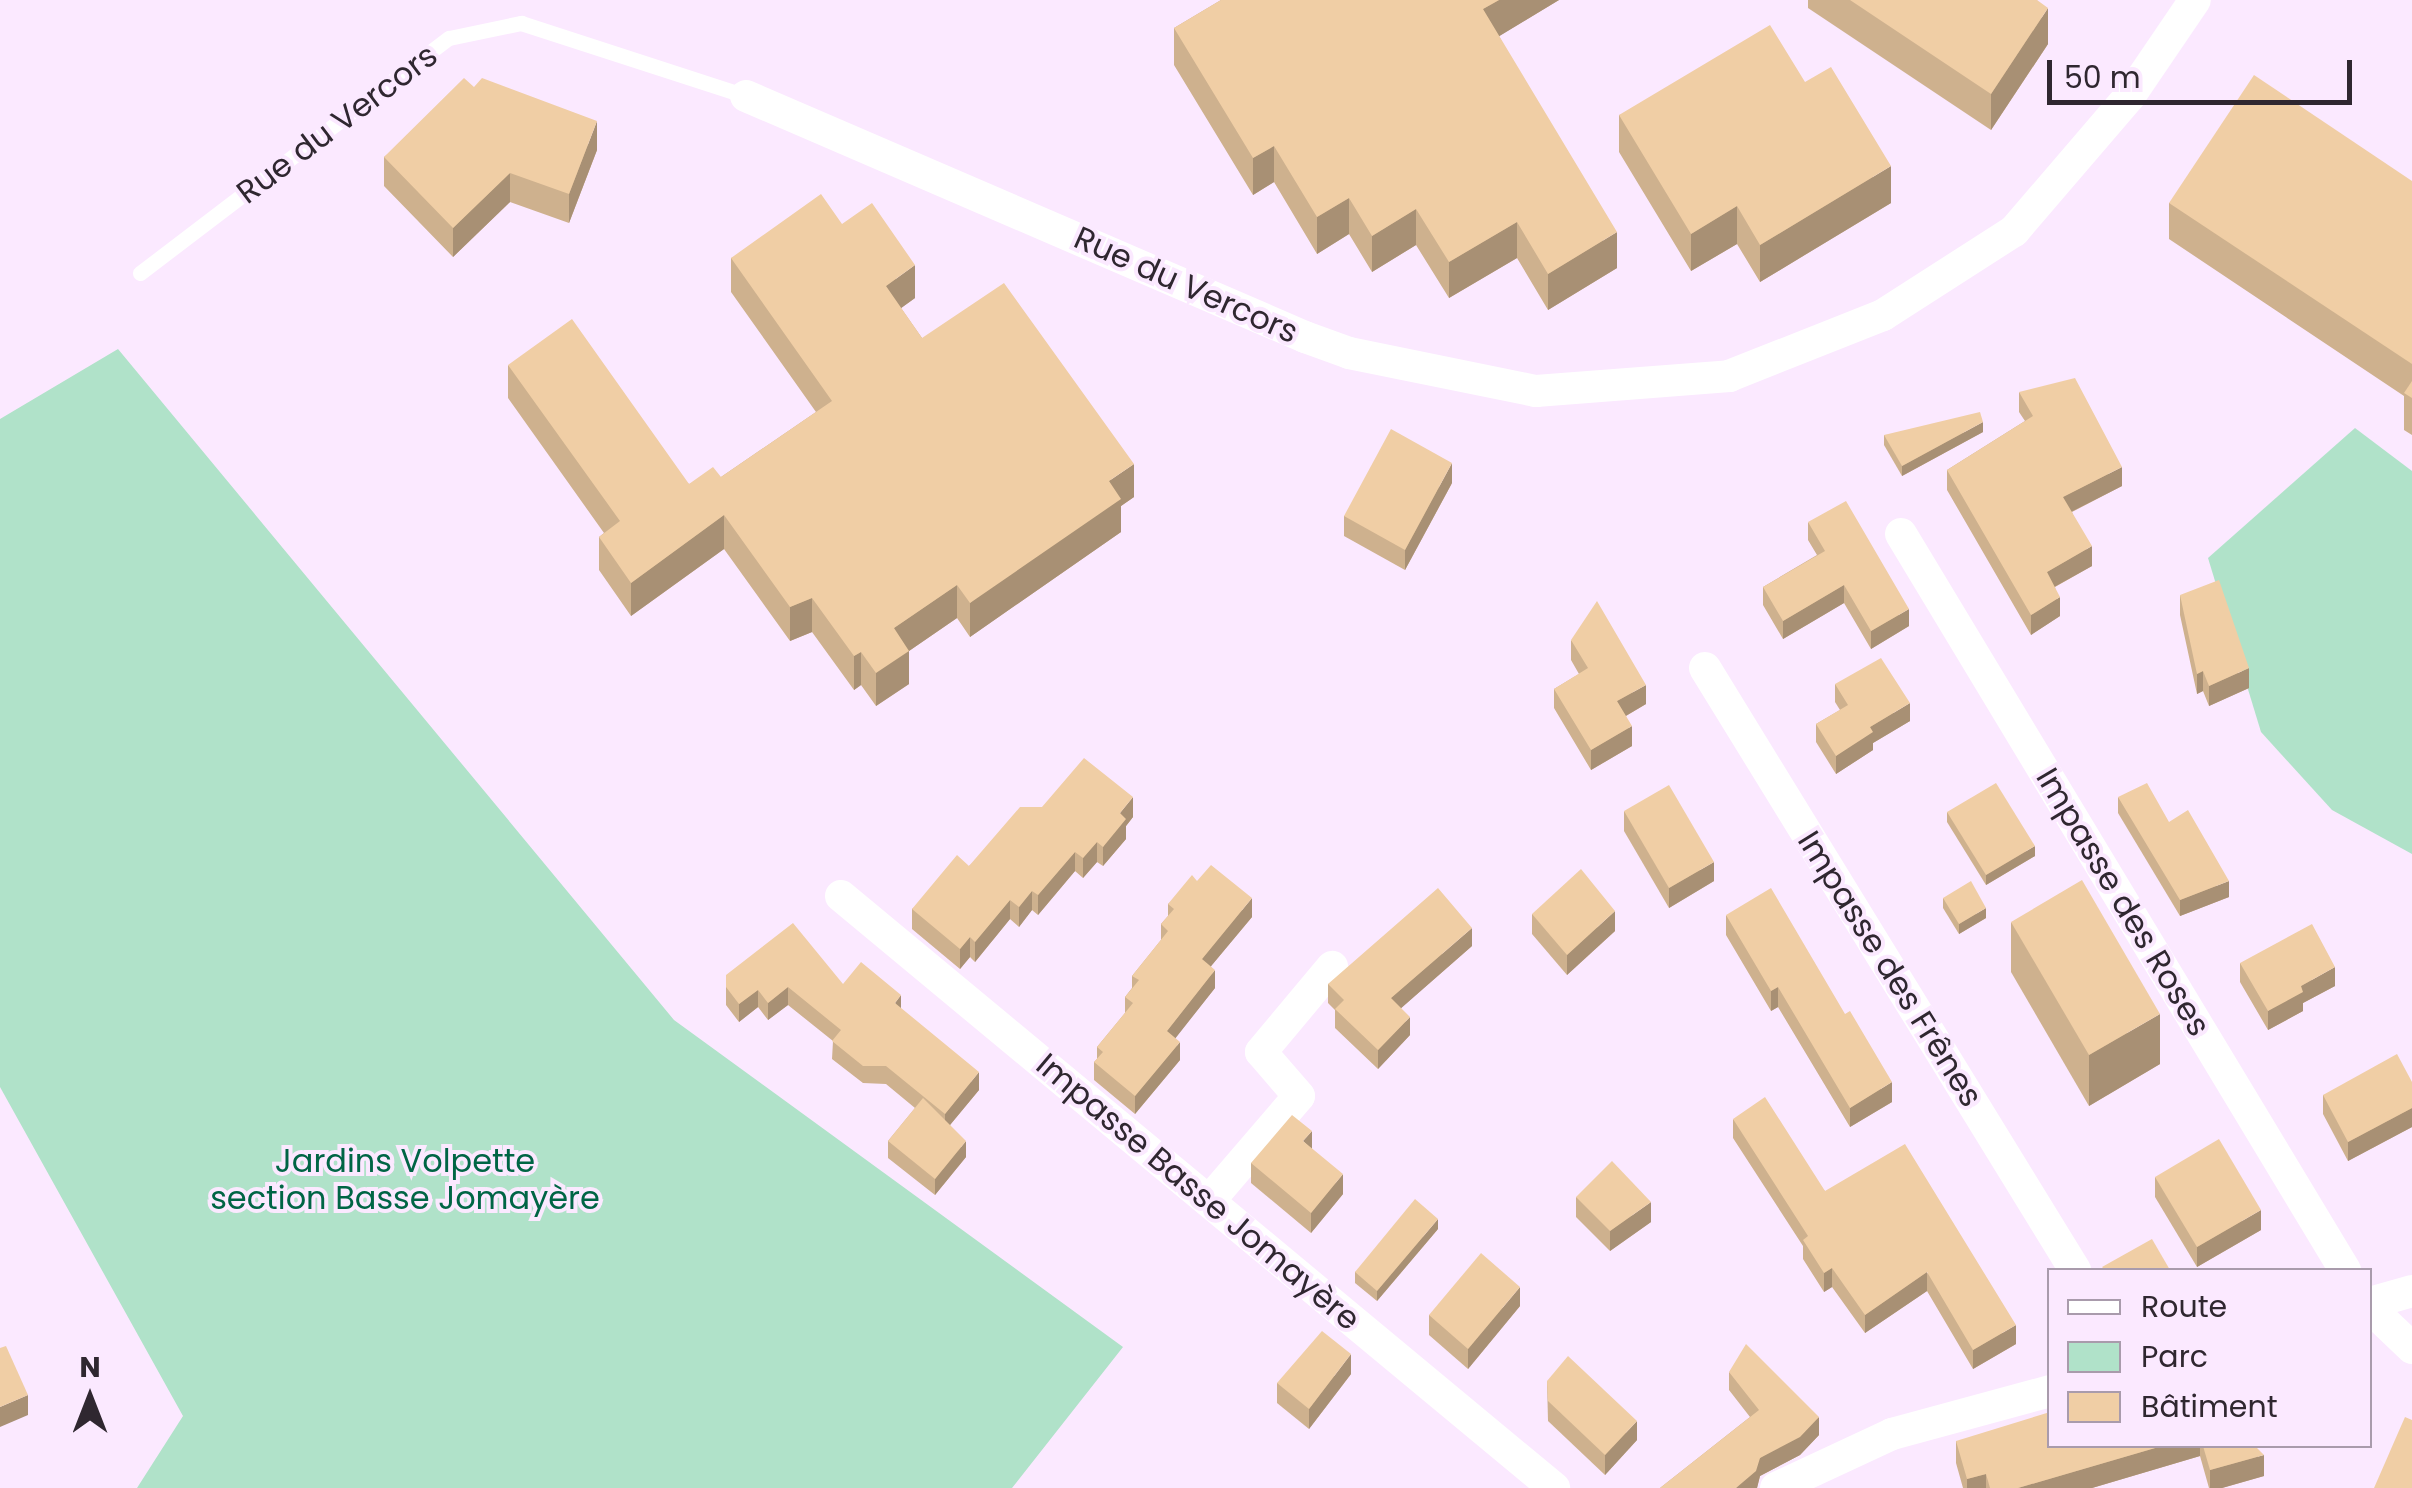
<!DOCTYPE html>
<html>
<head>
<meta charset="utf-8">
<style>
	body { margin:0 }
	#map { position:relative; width:2412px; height:1488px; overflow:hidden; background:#fbe9ff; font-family:Poppins,sans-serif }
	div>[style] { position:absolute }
	.green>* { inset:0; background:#b0e2c9 }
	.service>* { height:15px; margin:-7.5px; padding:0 7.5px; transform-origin:7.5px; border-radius:7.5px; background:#fff }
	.minor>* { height:32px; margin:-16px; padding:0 16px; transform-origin:16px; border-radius:16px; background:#fff }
	.wall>* { inset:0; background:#ceb18e }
	.shaded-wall>* { inset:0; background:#a89074 }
	.building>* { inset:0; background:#f0cea5 }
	span { translate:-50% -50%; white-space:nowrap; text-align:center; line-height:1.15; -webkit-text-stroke:8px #fbe9ff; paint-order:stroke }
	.street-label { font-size:32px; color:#2f2730 }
	.park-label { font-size:32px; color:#006545 }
	.legend { position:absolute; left:2047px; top:1268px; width:325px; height:180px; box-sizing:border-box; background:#fbe9ff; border:2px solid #a99bac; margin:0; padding:12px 18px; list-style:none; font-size:30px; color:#2f2730 }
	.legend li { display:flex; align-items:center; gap:20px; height:50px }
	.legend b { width:50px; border:2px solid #a99bac }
	.north { position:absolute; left:40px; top:1348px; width:100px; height:100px; -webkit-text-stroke:8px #fbe9ff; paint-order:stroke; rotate:0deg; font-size:28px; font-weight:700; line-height:40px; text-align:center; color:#2f2730 }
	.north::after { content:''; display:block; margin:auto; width:35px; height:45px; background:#2f2730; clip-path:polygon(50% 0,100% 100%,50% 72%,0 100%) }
	.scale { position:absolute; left:2047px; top:60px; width:305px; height:45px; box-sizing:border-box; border:5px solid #2f2730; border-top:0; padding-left:12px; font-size:30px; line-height:35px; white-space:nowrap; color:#2f2730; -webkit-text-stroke:8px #fbe9ff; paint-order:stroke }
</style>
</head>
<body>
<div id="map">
	<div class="green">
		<div style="clip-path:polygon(118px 349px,674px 1020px,1123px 1347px,1012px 1488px,137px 1488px,183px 1416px,0 1087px,0 419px)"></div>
		<div style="clip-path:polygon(2355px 428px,2412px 471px,2412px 854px,2332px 810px,2261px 732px,2208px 558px)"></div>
	</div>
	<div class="service">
		<div style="left:140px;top:273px;width:388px;rotate:-37.3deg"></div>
		<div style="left:449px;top:38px;width:74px;rotate:-11.8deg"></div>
		<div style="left:521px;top:23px;width:237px;rotate:18deg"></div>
	</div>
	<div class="minor">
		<div style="left:746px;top:96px;width:609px;rotate:23.32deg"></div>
		<div style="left:1305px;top:337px;width:47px;rotate:20deg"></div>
		<div style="left:1349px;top:353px;width:191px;rotate:11.5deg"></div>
		<div style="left:1536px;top:391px;width:194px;rotate:-4.4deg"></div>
		<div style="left:1729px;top:376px;width:166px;rotate:-21.6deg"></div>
		<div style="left:1883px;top:315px;width:156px;rotate:-32.7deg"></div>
		<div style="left:2014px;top:231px;width:177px;rotate:-49.4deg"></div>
		<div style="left:2129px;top:97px;width:117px;rotate:-55.8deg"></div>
		<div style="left:1901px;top:534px;width:860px;rotate:58.9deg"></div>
		<div style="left:1705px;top:668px;width:707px;rotate:58.42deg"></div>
		<div style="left:841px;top:896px;width:927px;rotate:39.7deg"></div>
		<div style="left:1209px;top:1201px;width:138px;rotate:-49.4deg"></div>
		<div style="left:1299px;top:1096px;width:58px;rotate:-130.8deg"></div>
		<div style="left:1261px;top:1052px;width:111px;rotate:-50.1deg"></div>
		<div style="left:2370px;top:1303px;width:44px;rotate:-15.9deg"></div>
		<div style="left:2370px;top:1308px;width:58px;rotate:43.6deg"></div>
		<div style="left:1776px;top:1488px;width:128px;rotate:-25deg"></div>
		<div style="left:1892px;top:1434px;width:164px;rotate:-15.2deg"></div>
	</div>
	<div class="wall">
		<div style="clip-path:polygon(1221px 0,1559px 0,1499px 36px,1617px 268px,1548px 310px,1517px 258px,1449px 298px,1416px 245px,1372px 272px,1349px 234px,1317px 254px,1274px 182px,1253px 195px,1174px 65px,1174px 28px)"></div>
		<div style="clip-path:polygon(1808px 0,2037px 0,2048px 44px,1991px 130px,1808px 8px)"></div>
		<div style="clip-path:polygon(1805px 82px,1891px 203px,1760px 282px,1737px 244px,1691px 271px,1619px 152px,1619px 115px)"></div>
		<div style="clip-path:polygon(474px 87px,597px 150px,569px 223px,510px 202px,453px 257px,384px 186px,384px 157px)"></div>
		<div style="clip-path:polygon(2412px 181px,2412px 435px,2404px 430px,2404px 396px,2169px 239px,2169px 203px)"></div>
		<div style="clip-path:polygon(842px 224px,915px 298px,901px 308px,922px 338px,1134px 497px,1121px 506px,1121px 532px,970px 637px,957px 618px,909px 651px,909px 684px,876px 706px,861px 685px,854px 690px,812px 632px,790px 641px,724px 549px,631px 616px,599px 570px,599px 537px,604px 533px,508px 398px,508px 365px,689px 484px,721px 477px,816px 412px,731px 292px,731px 258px)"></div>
		<div style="clip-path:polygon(2019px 392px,2122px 486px,2072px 512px,2092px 566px,2055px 587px,2060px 616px,2031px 635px,1947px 490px,1947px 470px,2025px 421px,2019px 412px)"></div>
		<div style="clip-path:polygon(1983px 432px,1902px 476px,1884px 445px,1884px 435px)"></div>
		<div style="clip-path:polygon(1452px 483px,1405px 570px,1344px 536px,1344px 516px)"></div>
		<div style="clip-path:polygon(1808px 522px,1909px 626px,1871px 649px,1844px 603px,1783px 639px,1763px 605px,1763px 587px,1817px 555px,1808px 540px)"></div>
		<div style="clip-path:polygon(2180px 595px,2249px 688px,2209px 706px,2203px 691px,2197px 694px,2180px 615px)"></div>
		<div style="clip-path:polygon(1571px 640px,1646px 704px,1626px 716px,1632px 746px,1591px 770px,1554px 708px,1554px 689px,1579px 674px,1571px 660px)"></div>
		<div style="clip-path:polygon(1835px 684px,1910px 721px,1873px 743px,1873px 750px,1836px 774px,1816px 742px,1816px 724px,1840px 710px,1835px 702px)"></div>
		<div style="clip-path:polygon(2118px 797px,2229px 897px,2180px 916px,2118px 813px)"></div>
		<div style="clip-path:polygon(1042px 807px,1133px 817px,1126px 826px,1126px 839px,1103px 866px,1097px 862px,1083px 878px,1075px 871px,1038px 915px,1032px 910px,1019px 927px,1010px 919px,975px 962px,970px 957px,960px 969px,912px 929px,912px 909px,969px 866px)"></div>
		<div style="clip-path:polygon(1624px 811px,1714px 881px,1669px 908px,1624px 831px)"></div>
		<div style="clip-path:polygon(1947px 812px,2035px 856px,1986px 885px,1947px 822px)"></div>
		<div style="clip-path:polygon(1197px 881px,1252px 917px,1211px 966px,1215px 988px,1175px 1038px,1180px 1060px,1135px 1114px,1094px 1080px,1094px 1062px,1097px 1059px,1097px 1047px,1125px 1013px,1125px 997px,1132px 988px,1132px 976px,1161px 940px,1161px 924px,1168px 916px,1168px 904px)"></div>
		<div style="clip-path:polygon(1943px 898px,1986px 918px,1959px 934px,1943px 908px)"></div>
		<div style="clip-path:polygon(1532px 914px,1615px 931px,1567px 975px,1532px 934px)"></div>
		<div style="clip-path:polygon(1726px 915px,1892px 1102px,1850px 1127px,1778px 1007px,1771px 1011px,1726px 935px)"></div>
		<div style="clip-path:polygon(2011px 922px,2160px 1064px,2089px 1106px,2011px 972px)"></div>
		<div style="clip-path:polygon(1472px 946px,1401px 1008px,1410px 1035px,1378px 1069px,1335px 1028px,1335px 1010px,1328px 1003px,1328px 984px)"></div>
		<div style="clip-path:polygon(2240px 963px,2335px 986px,2303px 1003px,2303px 1011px,2268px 1030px,2240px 982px)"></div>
		<div style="clip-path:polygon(726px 975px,843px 984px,901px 1009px,979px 1090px,950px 1125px,966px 1157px,935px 1195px,888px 1158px,888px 1141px,915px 1108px,886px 1084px,863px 1083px,832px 1059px,833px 1041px,788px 1005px,768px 1020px,758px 1007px,739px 1022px,726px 1005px)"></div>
		<div style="clip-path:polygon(2412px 1082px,2412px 1127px,2348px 1161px,2323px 1114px,2323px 1095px)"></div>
		<div style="clip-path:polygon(1733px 1119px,1825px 1191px,2016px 1344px,1973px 1369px,1927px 1291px,1865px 1333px,1832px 1287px,1824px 1292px,1803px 1259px,1803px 1246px,1733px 1138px)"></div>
		<div style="clip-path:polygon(1312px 1149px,1343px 1194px,1311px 1233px,1251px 1183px,1251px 1163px)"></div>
		<div style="clip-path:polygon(2155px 1177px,2261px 1230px,2197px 1267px,2155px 1197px)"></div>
		<div style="clip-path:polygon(1576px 1197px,1651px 1222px,1610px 1251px,1576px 1217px)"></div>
		<div style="clip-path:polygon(1438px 1229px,1377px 1301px,1355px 1283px,1355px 1272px)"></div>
		<div style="clip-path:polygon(1520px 1306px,1468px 1369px,1429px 1335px,1429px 1315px)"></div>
		<div style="clip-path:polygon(1729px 1372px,1819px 1435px,1800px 1455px,1760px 1476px,1757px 1488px,1660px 1488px,1750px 1417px,1729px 1390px)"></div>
		<div style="clip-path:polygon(1351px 1374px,1309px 1429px,1277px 1403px,1277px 1383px)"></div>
		<div style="clip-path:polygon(1547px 1381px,1637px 1440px,1605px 1475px,1548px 1421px)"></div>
		<div style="clip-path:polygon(1956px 1441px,2050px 1446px,2255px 1446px,2264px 1476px,2222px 1488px,2209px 1488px,2200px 1456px,2092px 1488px,1963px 1488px,1956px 1463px)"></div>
	</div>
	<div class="shaded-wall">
		<div style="clip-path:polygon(1499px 0,1559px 0,1483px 46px,1483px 9px)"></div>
		<div style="clip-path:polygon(2048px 8px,2048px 44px,1991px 130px,1991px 94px)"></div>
		<div style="clip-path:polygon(597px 121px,597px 150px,569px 223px,569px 194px)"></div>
		<div style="clip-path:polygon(1274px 146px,1274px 182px,1253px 195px,1253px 158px)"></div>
		<div style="clip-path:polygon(1891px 166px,1891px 203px,1760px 282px,1760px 245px)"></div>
		<div style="clip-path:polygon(510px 173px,510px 202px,453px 257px,453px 228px)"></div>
		<div style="clip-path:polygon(1349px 198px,1349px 234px,1317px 254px,1317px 217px)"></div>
		<div style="clip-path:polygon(1737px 206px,1737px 244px,1691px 271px,1691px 234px)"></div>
		<div style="clip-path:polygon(1416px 209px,1416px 245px,1372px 272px,1372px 236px)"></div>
		<div style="clip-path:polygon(1517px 222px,1517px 258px,1449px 298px,1449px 262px)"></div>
		<div style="clip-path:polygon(1617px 232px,1617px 268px,1548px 310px,1548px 274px)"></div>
		<div style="clip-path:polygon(915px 265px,915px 298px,886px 319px,886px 286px)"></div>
		<div style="clip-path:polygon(1983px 422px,1983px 432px,1902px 476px,1902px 466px)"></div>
		<div style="clip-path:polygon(1452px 463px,1452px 483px,1405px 570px,1405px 550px)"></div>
		<div style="clip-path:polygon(1134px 464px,1134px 497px,1121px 506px,1121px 532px,970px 637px,970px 603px,1109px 481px)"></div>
		<div style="clip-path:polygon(2122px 467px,2122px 486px,2063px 516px,2063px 497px)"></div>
		<div style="clip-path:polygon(724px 515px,724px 549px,631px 616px,631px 583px)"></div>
		<div style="clip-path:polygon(2092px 546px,2092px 566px,2047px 591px,2047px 572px)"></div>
		<div style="clip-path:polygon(957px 585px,957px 618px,909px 651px,909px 684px,876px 706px,876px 673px,894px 628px)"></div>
		<div style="clip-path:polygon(1844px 585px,1844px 603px,1783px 639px,1783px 621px)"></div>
		<div style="clip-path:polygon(2060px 597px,2060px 616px,2031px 635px,2031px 615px)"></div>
		<div style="clip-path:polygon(812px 598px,812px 632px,790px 641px,790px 607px)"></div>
		<div style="clip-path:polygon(1909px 609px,1909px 626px,1871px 649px,1871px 631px)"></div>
		<div style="clip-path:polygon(861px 652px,861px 685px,854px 690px,854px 656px)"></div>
		<div style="clip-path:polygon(2249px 668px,2249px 688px,2209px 706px,2209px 686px)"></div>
		<div style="clip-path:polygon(2203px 671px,2203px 691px,2197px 694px,2197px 674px)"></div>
		<div style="clip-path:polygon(1646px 685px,1646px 704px,1617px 721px,1617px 701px)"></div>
		<div style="clip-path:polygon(1910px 703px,1910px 721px,1873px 743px,1873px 750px,1836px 774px,1836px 756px,1870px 727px)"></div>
		<div style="clip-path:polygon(1632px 726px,1632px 746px,1591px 770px,1591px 750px)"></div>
		<div style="clip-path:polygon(1133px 797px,1133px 817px,1126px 826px,1126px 839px,1103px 866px,1103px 847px,1120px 813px)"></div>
		<div style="clip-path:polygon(1097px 842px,1097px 862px,1083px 878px,1083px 858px)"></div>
		<div style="clip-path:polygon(2035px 846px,2035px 856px,1986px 885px,1986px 875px)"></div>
		<div style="clip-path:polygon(1075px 852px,1075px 871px,1038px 915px,1038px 895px)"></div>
		<div style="clip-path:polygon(1714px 862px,1714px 881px,1669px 908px,1669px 888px)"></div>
		<div style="clip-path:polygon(2229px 881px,2229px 897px,2180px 916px,2180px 900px)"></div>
		<div style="clip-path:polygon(1032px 891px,1032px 910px,1019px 927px,1019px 907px)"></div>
		<div style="clip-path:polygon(1252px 898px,1252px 917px,1202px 977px,1202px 959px)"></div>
		<div style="clip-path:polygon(1010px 900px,1010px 919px,975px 962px,975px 942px)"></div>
		<div style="clip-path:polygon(1986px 908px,1986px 918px,1959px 934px,1959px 924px)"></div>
		<div style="clip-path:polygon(1615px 911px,1615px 931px,1567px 975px,1567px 955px)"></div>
		<div style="clip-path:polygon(1472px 928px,1472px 946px,1391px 1017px,1391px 998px)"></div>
		<div style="clip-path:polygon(970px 937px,970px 957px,960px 969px,960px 949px)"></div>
		<div style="clip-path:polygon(2335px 967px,2335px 986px,2303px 1003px,2303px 1011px,2268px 1030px,2268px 1011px,2301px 986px)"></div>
		<div style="clip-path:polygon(1215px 970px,1215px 988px,1167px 1049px,1167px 1031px)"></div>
		<div style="clip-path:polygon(788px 987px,788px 1005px,768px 1020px,768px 1003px)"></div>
		<div style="clip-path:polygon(1778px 987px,1778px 1007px,1771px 1011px,1771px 991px)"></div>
		<div style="clip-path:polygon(758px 990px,758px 1007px,739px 1022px,739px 1004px)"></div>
		<div style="clip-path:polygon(901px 995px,901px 1013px,895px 1003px)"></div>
		<div style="clip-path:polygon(2160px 1014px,2160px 1064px,2089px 1106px,2089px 1055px)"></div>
		<div style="clip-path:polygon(1410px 1017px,1410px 1035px,1378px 1069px,1378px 1050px)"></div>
		<div style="clip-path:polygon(1180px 1042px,1180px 1060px,1135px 1114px,1135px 1096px)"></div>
		<div style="clip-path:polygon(979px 1072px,979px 1090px,945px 1131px,945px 1114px)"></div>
		<div style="clip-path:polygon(1892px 1082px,1892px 1102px,1850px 1127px,1850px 1108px)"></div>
		<div style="clip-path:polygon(2412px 1108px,2412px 1127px,2348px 1161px,2348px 1142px)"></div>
		<div style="clip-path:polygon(1312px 1131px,1312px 1150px,1303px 1141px)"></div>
		<div style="clip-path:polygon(966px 1141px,966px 1157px,935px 1195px,935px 1179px)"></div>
		<div style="clip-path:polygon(1343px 1174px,1343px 1194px,1311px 1233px,1311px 1213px)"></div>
		<div style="clip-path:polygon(1651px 1202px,1651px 1222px,1610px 1251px,1610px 1231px)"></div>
		<div style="clip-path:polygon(2261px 1210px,2261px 1230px,2197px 1267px,2197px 1247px)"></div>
		<div style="clip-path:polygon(1438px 1219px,1438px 1229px,1377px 1301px,1377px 1291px)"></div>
		<div style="clip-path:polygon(1832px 1268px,1832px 1287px,1824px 1292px,1824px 1273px)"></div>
		<div style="clip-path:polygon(1927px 1272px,1927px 1291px,1865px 1333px,1865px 1315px)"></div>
		<div style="clip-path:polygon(1520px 1287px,1520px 1306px,1468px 1369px,1468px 1349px)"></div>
		<div style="clip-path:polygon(2016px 1325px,2016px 1344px,1973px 1369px,1973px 1350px)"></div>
		<div style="clip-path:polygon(1351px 1354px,1351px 1374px,1309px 1429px,1309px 1409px)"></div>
		<div style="clip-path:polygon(28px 1395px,28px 1415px,0 1427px,0 1407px)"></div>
		<div style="clip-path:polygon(1819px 1417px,1819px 1435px,1800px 1455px,1760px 1476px,1757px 1488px,1736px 1488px,1760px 1458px)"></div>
		<div style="clip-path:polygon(1637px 1421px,1637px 1440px,1605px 1475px,1605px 1455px)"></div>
		<div style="clip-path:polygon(2162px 1446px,2200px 1446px,2200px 1456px,2092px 1488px,2018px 1488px)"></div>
		<div style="clip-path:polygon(2264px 1455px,2264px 1476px,2222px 1488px,2210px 1488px,2210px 1470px)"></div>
		<div style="clip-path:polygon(1986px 1474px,1986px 1488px,1967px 1488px,1967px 1479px)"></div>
	</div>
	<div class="building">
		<div style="clip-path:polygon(1221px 0,1499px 0,1483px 9px,1617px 232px,1548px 274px,1517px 222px,1449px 262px,1416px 209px,1372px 236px,1349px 198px,1317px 217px,1274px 146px,1253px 158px,1174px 28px)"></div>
		<div style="clip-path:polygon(1850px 0,2037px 0,2048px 8px,1991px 94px)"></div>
		<div style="clip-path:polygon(1770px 25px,1805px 82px,1831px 67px,1891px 166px,1760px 245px,1737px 206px,1691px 234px,1619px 115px)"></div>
		<div style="clip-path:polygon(2254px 75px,2412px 181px,2412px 364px,2169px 203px)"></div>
		<div style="clip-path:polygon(464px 78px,474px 87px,482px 78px,597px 121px,569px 194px,510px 173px,453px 228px,384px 157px)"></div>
		<div style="clip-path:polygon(821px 194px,842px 224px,872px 203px,915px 265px,886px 286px,922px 338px,1004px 283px,1134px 464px,1109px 481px,1121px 499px,970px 603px,957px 585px,894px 628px,909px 651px,876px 673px,861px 652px,854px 656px,812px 598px,790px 607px,724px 515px,631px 583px,599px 537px,620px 521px,508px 365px,572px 319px,689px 484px,713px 467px,721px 477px,832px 401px,731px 258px)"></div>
		<div style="clip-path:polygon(2075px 378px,2122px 467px,2063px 497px,2092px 546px,2047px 572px,2060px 597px,2031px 615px,1947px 470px,2033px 416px,2019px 392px)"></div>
		<div style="clip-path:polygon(2412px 381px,2412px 398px,2404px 393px)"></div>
		<div style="clip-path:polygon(1980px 412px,1983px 422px,1902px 466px,1884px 435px)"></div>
		<div style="clip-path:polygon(1391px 429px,1452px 463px,1405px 550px,1344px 516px)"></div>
		<div style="clip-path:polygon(1846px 501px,1909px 609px,1871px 631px,1844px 585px,1783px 621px,1763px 587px,1825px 551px,1808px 522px)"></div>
		<div style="clip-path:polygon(2219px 580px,2249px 668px,2209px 686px,2203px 671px,2197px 674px,2180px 595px)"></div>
		<div style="clip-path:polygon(1597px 601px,1646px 685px,1617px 701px,1632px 726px,1591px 750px,1554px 689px,1588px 668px,1571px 640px)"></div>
		<div style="clip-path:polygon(1881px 658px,1910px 703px,1870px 727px,1873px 732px,1836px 756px,1816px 724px,1848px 705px,1835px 684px)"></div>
		<div style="clip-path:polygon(1084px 758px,1133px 797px,1120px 813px,1126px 819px,1103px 847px,1097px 842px,1083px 858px,1075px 852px,1038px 895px,1032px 891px,1019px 907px,1010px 900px,975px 942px,970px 937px,960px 949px,912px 909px,957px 855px,969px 866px,1020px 807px,1042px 807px)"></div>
		<div style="clip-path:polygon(1996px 783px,2035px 846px,1986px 875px,1947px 812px)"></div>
		<div style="clip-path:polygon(2147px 783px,2169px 822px,2188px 810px,2229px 881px,2180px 900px,2118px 797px)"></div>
		<div style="clip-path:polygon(1669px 785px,1714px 862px,1669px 888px,1624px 811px)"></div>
		<div style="clip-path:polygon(1211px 865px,1252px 898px,1202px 959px,1215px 970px,1167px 1031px,1180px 1042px,1135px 1096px,1094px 1062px,1103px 1052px,1097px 1047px,1133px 1003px,1125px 997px,1139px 980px,1132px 976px,1168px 931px,1161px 924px,1174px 909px,1168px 904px,1192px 875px,1197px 881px)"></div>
		<div style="clip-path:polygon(1581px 869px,1615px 911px,1567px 955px,1532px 914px)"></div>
		<div style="clip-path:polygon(2082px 880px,2160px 1014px,2089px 1055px,2011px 922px)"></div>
		<div style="clip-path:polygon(1971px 881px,1986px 908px,1959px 924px,1943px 898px)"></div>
		<div style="clip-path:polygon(1438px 888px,1472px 928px,1391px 998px,1410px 1017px,1378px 1050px,1335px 1009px,1344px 1000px,1328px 984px)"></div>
		<div style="clip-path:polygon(1771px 888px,1845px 1014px,1850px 1011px,1892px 1082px,1850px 1108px,1778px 987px,1771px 991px,1726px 915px)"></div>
		<div style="clip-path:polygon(793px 923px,843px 984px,861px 962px,901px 995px,895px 1003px,979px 1072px,945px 1114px,886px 1066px,863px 1066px,832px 1041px,841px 1030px,788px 987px,768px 1003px,758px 990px,739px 1004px,726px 987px,726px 975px)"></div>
		<div style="clip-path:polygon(2312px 924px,2335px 967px,2301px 986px,2303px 992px,2268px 1011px,2240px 963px)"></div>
		<div style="clip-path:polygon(2397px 1054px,2412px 1082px,2412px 1108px,2348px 1142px,2323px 1095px)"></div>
		<div style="clip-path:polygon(1765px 1097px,1825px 1191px,1905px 1144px,2016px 1325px,1973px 1350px,1927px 1272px,1865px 1315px,1832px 1268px,1824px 1273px,1803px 1240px,1808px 1236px,1733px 1119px)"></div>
		<div style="clip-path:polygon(923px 1098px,966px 1141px,935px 1179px,888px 1141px)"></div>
		<div style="clip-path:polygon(1292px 1115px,1312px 1131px,1303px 1141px,1343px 1174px,1311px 1213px,1251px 1163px)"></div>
		<div style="clip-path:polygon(2219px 1139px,2261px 1210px,2197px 1247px,2155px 1177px)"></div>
		<div style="clip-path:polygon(1612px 1161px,1651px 1202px,1610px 1231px,1576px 1197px)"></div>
		<div style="clip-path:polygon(1415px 1199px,1438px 1219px,1377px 1291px,1355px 1272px)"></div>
		<div style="clip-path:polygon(2152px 1239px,2170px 1270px,2105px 1270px,2102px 1267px)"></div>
		<div style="clip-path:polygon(1481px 1253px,1520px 1287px,1468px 1349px,1429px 1315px)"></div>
		<div style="clip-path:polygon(1322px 1331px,1351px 1354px,1309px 1409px,1277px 1383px)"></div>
		<div style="clip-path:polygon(1746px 1344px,1819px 1417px,1800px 1437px,1760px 1458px,1756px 1471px,1736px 1488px,1660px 1488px,1759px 1410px,1729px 1372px)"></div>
		<div style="clip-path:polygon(6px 1346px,28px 1395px,0 1407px,0 1348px)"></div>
		<div style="clip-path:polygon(1568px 1356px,1637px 1421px,1605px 1455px,1548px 1401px,1547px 1381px)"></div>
		<div style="clip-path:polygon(2050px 1412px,2050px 1446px,2162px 1446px,2018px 1488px,1990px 1488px,1986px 1474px,1967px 1479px,1956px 1441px)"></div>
		<div style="clip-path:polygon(2405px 1417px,2412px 1420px,2412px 1488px,2374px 1488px)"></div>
		<div style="clip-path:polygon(2203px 1446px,2255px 1446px,2264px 1455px,2210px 1470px)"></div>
	</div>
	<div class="street-label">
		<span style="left:337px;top:124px;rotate:-37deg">Rue du Vercors</span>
		<span style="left:1186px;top:285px;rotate:24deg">Rue du Vercors</span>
		<span style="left:2123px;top:902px;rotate:59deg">Impasse des Roses</span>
		<span style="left:1890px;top:969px;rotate:58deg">Impasse des Frênes</span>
		<span style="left:1198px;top:1192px;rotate:40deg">Impasse Basse Jomayère</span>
	</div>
	<div class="park-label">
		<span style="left:405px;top:1180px">Jardins Volpette<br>section Basse Jomayère</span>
	</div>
	<ul class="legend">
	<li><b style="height:12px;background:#fff"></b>Route</li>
	<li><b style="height:28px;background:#b0e2c9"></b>Parc</li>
	<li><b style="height:28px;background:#f0cea5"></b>Bâtiment</li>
	</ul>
	<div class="north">N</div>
	<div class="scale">50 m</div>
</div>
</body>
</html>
